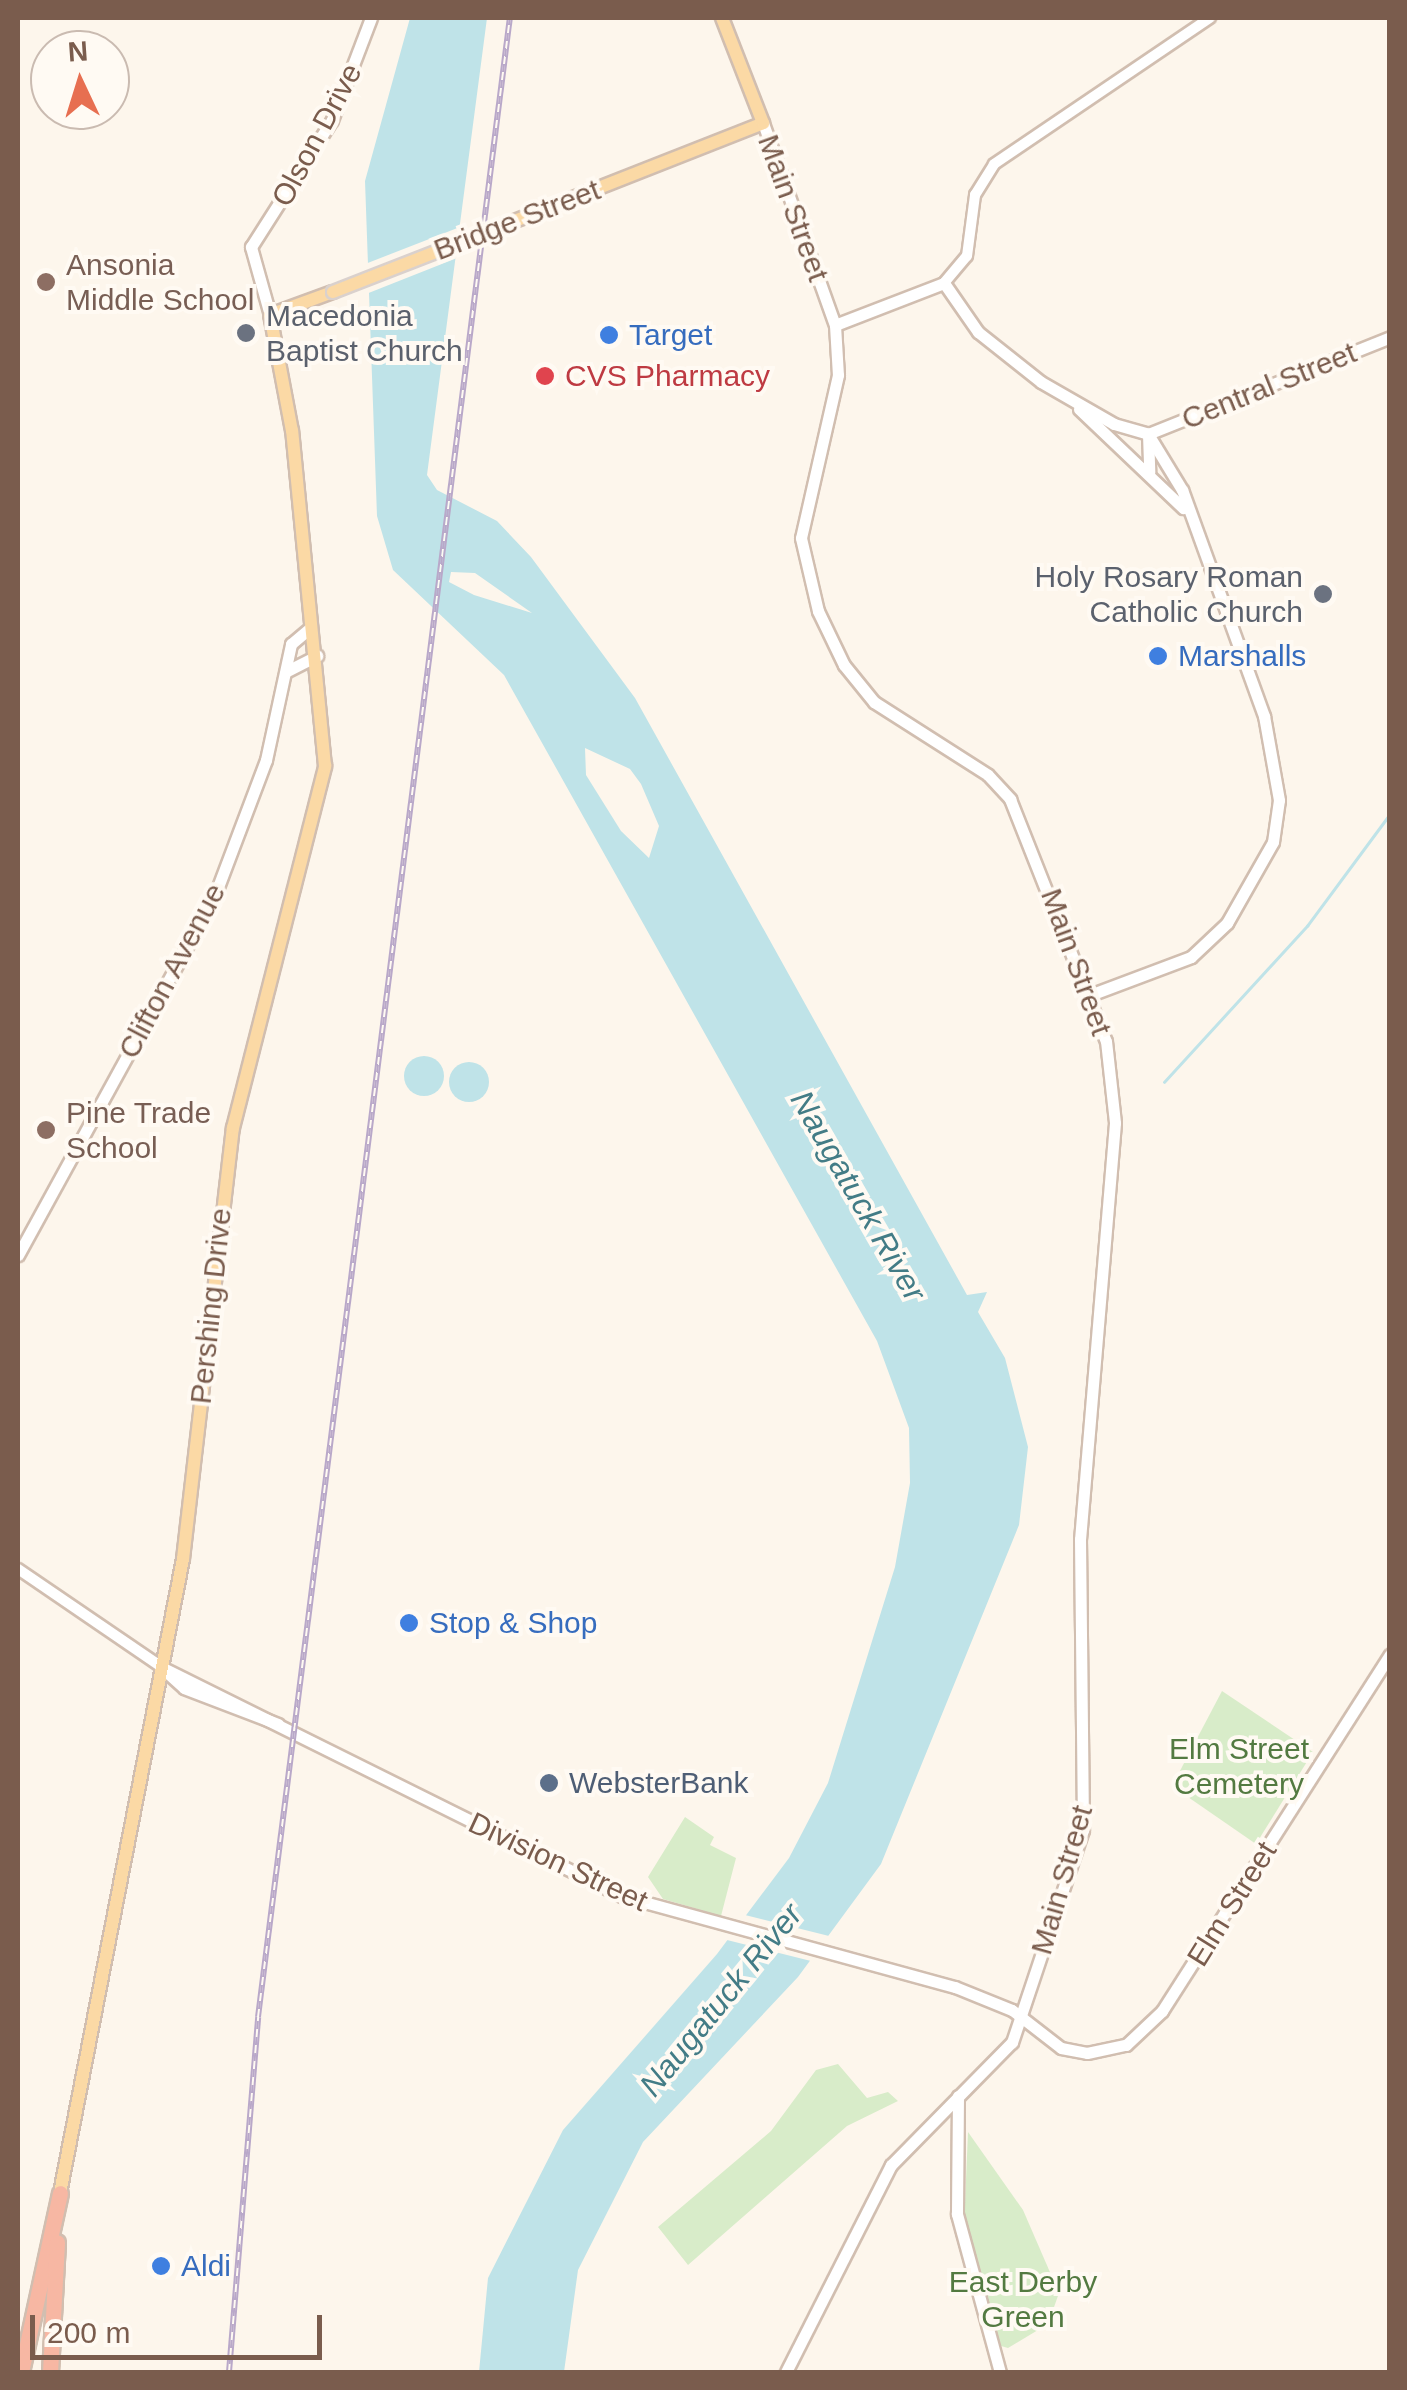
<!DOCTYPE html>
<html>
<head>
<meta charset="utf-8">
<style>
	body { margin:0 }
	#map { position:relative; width:1407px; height:2390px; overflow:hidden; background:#fdf6ec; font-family:Helvetica,sans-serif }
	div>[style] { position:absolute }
	.green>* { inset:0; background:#d8ecc9 }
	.water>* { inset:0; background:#bfe3e8 }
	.round { border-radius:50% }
	.pier>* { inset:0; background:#fdf6ec }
	.stream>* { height:2.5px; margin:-1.25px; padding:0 1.25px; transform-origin:1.25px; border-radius:1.25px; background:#bfe3e8 }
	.roads { filter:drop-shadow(2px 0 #d1beb0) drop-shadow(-2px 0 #d1beb0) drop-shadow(0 2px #d1beb0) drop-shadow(0 -2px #d1beb0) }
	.tertiary>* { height:10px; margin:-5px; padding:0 5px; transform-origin:5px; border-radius:5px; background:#fff }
	.secondary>* { height:11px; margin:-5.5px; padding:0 5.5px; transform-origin:5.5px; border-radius:5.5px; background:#fff }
	.primary>* { height:12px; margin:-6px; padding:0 6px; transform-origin:6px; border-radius:6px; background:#fbd9a5 }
	.motorway>* { height:15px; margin:-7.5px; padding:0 7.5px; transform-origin:7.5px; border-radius:7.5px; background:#f7b7a3 }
	.rail>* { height:6px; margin-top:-3px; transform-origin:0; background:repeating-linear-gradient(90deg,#fffaf3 0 8px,#b9a8c9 0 16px); box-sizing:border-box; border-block:2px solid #b9a8c9 }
	.bridges { filter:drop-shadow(2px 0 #dad1cd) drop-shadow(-2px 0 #dad1cd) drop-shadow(0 2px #dad1cd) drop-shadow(0 -2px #dad1cd) }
	.primary-bridge>* { height:12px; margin:-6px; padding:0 6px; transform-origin:6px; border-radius:6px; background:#fbd9a5 }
	.dots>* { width:28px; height:28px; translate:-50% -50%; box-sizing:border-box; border:5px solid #fffaf3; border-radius:50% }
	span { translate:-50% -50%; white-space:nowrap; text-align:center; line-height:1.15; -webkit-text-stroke:8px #fffaf3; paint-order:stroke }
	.street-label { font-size:30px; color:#7a5c4d }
	.education-label { font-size:30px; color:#785e54 }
	.left { translate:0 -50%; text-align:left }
	.worship-label { font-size:30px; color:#5b616d }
	.right { translate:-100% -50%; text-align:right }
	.shop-label { font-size:30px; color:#366cbe }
	.health-label { font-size:30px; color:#be3a42 }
	.park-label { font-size:30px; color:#537a41 }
	.service-label { font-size:30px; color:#4e5e75 }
	.water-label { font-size:32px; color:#437c86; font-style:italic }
	.frame { position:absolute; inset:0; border:20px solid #7a5c4d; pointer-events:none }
	.north { position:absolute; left:30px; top:30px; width:100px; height:100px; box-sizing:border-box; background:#fffaf3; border:2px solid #cabbb1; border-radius:50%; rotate:356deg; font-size:28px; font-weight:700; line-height:40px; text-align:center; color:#7a5c4d }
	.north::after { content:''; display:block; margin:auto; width:35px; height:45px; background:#e76f51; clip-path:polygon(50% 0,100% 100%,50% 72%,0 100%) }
	.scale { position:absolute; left:30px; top:2315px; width:292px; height:45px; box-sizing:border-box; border:5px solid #7a5c4d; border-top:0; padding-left:12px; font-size:30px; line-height:35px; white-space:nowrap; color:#7a5c4d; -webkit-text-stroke:8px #fffaf3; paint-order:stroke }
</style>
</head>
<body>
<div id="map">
	<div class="green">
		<div style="clip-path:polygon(1222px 1691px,1313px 1752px,1256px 1844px,1172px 1786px)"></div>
		<div style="clip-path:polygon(685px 1817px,714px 1837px,710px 1845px,736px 1858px,721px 1916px,663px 1899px,648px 1877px)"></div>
		<div style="clip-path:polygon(838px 2064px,867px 2098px,888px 2092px,898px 2101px,847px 2126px,688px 2265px,658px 2227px,771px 2131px,816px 2070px)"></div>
		<div style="clip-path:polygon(968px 2132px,1023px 2210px,1059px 2293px,1048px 2324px,1008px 2348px,1001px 2346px,964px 2227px)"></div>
	</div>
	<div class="water">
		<div style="clip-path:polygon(evenodd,410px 18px,487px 18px,427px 475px,437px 490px,497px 521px,531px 557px,635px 698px,967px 1295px,987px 1292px,978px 1312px,1005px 1358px,1028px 1447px,1019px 1525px,881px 1864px,798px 1977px,643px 2142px,578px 2270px,564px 2372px,479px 2372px,488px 2278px,563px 2130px,717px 1954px,789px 1858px,828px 1783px,895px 1567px,910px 1483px,909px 1428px,877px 1341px,504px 675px,393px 570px,377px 516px,365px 181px,410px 18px,451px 572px,475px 573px,532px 613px,474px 595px,449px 582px,451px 572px,410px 18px,585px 748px,630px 769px,641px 784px,659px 826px,649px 858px,621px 831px,586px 775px,585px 748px)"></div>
		<div class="round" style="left:404px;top:1056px;width:40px;height:40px"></div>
		<div class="round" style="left:449px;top:1062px;width:40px;height:40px"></div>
	</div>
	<div class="pier">
		<div style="clip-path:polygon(460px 227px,457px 258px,361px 296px,360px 266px)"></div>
		<div style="clip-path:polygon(741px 1914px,833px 1937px,815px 1962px,723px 1939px)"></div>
	</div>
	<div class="stream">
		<div style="left:1164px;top:1082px;width:212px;rotate:-47.5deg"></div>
		<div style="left:1307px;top:926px;width:139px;rotate:-53.5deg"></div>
	</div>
	<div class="roads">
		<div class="tertiary">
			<div style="left:944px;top:283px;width:35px;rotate:-50deg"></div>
			<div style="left:967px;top:256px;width:62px;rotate:-82.5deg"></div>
			<div style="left:975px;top:195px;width:36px;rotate:-58deg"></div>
			<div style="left:994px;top:164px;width:261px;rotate:-34.1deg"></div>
			<div style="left:18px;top:1569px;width:176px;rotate:34.3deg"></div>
		</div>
		<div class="secondary">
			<div style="left:763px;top:123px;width:214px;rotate:70.4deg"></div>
			<div style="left:835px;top:325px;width:50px;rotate:86.6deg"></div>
			<div style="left:838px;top:375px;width:167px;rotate:102.8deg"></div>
			<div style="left:801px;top:538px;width:75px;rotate:76.9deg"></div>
			<div style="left:818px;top:611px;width:60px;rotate:64.3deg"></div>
			<div style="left:844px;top:665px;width:48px;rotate:51deg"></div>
			<div style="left:874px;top:702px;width:135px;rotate:32.6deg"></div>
			<div style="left:988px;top:775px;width:33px;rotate:47deg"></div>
			<div style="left:1010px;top:799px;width:260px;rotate:68.4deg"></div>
			<div style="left:1106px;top:1041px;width:82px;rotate:83.7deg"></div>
			<div style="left:1115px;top:1123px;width:417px;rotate:94.8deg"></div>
			<div style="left:1080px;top:1539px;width:291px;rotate:89.4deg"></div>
			<div style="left:1083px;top:1830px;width:224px;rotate:108.5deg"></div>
			<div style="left:1012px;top:2042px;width:173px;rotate:134.5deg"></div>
			<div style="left:891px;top:2165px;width:232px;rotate:116.9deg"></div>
			<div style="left:270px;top:315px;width:71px;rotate:-105.6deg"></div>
			<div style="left:251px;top:247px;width:151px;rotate:-57.5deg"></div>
			<div style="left:332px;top:120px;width:109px;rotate:-69.1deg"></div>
			<div style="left:835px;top:325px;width:117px;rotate:-21.1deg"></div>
			<div style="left:944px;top:283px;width:60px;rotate:55.2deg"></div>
			<div style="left:978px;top:332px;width:80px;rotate:38.4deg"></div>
			<div style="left:1041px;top:382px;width:84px;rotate:29.9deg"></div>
			<div style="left:1114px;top:424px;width:35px;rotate:16deg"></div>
			<div style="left:1148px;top:434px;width:261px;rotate:-21.8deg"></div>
			<div style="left:1079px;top:409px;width:144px;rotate:43.6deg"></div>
			<div style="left:1148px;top:434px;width:38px;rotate:88deg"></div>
			<div style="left:287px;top:671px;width:34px;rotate:-27deg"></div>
			<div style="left:1090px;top:995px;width:108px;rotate:-20.6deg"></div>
			<div style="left:1191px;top:957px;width:50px;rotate:-43.4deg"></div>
			<div style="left:1227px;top:923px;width:93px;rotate:-60.4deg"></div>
			<div style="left:1273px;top:842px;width:42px;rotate:-81.9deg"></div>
			<div style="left:1279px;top:800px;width:85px;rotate:-100.1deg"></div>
			<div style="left:1264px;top:716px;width:240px;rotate:-109.9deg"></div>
			<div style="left:1182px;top:490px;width:66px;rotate:-121.3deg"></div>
			<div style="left:18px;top:1255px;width:410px;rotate:-61.3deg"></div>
			<div style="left:215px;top:895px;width:144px;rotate:-69.3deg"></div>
			<div style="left:266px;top:760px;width:119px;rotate:-77.8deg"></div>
			<div style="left:291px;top:644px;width:26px;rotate:-40deg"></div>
			<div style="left:163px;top:1668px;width:513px;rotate:26.42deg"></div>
			<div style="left:622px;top:1896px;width:345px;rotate:15.3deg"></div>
			<div style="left:955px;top:1987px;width:61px;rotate:22deg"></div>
			<div style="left:1012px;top:2010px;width:62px;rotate:37.8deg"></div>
			<div style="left:1061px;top:2048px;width:26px;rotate:11deg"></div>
			<div style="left:1087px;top:2053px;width:40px;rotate:-12deg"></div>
			<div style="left:1126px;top:2045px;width:50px;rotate:-43.4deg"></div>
			<div style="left:1162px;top:2011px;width:423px;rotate:-57.4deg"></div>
			<div style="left:163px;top:1669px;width:28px;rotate:42deg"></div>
			<div style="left:184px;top:1688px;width:101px;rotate:21deg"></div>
			<div style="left:958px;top:2096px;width:118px;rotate:90.5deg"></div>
			<div style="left:957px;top:2214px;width:164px;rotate:74.8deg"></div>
		</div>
		<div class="primary">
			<div style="left:497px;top:228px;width:286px;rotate:-21.5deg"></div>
			<div style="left:763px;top:123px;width:113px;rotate:-111.3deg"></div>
			<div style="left:60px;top:2193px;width:646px;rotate:-79.02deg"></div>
			<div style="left:183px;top:1559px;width:434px;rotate:-83.4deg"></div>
			<div style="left:233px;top:1128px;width:374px;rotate:-75.7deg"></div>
			<div style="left:325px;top:766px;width:337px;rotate:-95.6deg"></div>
			<div style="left:292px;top:431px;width:118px;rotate:-100.7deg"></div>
			<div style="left:270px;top:315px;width:67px;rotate:-20.1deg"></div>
		</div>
		<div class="motorway">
			<div style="left:21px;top:2372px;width:183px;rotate:-77.7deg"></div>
			<div style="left:50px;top:2372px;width:130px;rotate:-86.9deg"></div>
		</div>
	</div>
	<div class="rail">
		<div style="left:229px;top:2372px;width:356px;rotate:-85.3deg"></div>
		<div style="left:258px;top:2017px;width:2015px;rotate:-82.82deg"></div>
	</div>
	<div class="bridges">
		<div class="primary-bridge">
			<div style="left:333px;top:292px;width:176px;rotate:-21.3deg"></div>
		</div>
	</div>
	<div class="dots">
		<div style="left:46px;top:282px;background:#8d6e63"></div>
		<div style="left:246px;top:333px;background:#6b7280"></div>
		<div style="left:609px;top:335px;background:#3f7fe0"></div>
		<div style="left:545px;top:376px;background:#e0444e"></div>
		<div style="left:1323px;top:594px;background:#6b7280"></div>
		<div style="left:1158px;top:656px;background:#3f7fe0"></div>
		<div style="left:46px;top:1130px;background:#8d6e63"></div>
		<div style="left:409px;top:1623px;background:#3f7fe0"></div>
		<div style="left:549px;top:1783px;background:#5c6f8a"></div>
		<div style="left:161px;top:2266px;background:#3f7fe0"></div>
	</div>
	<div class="street-label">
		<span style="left:317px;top:135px;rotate:-62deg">Olson Drive</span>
		<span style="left:793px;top:208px;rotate:70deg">Main Street</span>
		<span style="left:517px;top:220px;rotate:-21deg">Bridge Street</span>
		<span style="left:1269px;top:386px;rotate:-22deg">Central Street</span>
		<span style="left:1076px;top:962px;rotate:70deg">Main Street</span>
		<span style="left:172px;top:971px;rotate:-62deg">Clifton Avenue</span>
		<span style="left:211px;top:1306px;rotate:-84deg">Pershing Drive</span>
		<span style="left:558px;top:1862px;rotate:25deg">Division Street</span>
		<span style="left:1062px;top:1880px;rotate:-74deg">Main Street</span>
		<span style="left:1232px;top:1904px;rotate:-58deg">Elm Street</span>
	</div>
	<div class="education-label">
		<span class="left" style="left:66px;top:282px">Ansonia<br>Middle School</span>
		<span class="left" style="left:66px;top:1130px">Pine Trade<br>School</span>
	</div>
	<div class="worship-label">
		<span class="left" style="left:266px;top:333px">Macedonia<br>Baptist Church</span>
		<span class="right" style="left:1303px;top:594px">Holy Rosary Roman<br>Catholic Church</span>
	</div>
	<div class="shop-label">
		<span class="left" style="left:629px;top:335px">Target</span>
		<span class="left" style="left:1178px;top:656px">Marshalls</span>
		<span class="left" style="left:429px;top:1623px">Stop &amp; Shop</span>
		<span class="left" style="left:181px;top:2266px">Aldi</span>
	</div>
	<div class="health-label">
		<span class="left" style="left:565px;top:376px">CVS Pharmacy</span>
	</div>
	<div class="park-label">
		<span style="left:1239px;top:1766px">Elm Street<br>Cemetery</span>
		<span style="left:1023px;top:2299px">East Derby<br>Green</span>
	</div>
	<div class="service-label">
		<span class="left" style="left:569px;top:1783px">WebsterBank</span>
	</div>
	<div class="water-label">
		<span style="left:858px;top:1196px;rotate:60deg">Naugatuck River</span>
		<span style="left:721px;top:2000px;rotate:-51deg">Naugatuck River</span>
	</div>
	<div class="frame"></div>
	<div class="north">N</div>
	<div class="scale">200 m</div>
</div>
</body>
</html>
